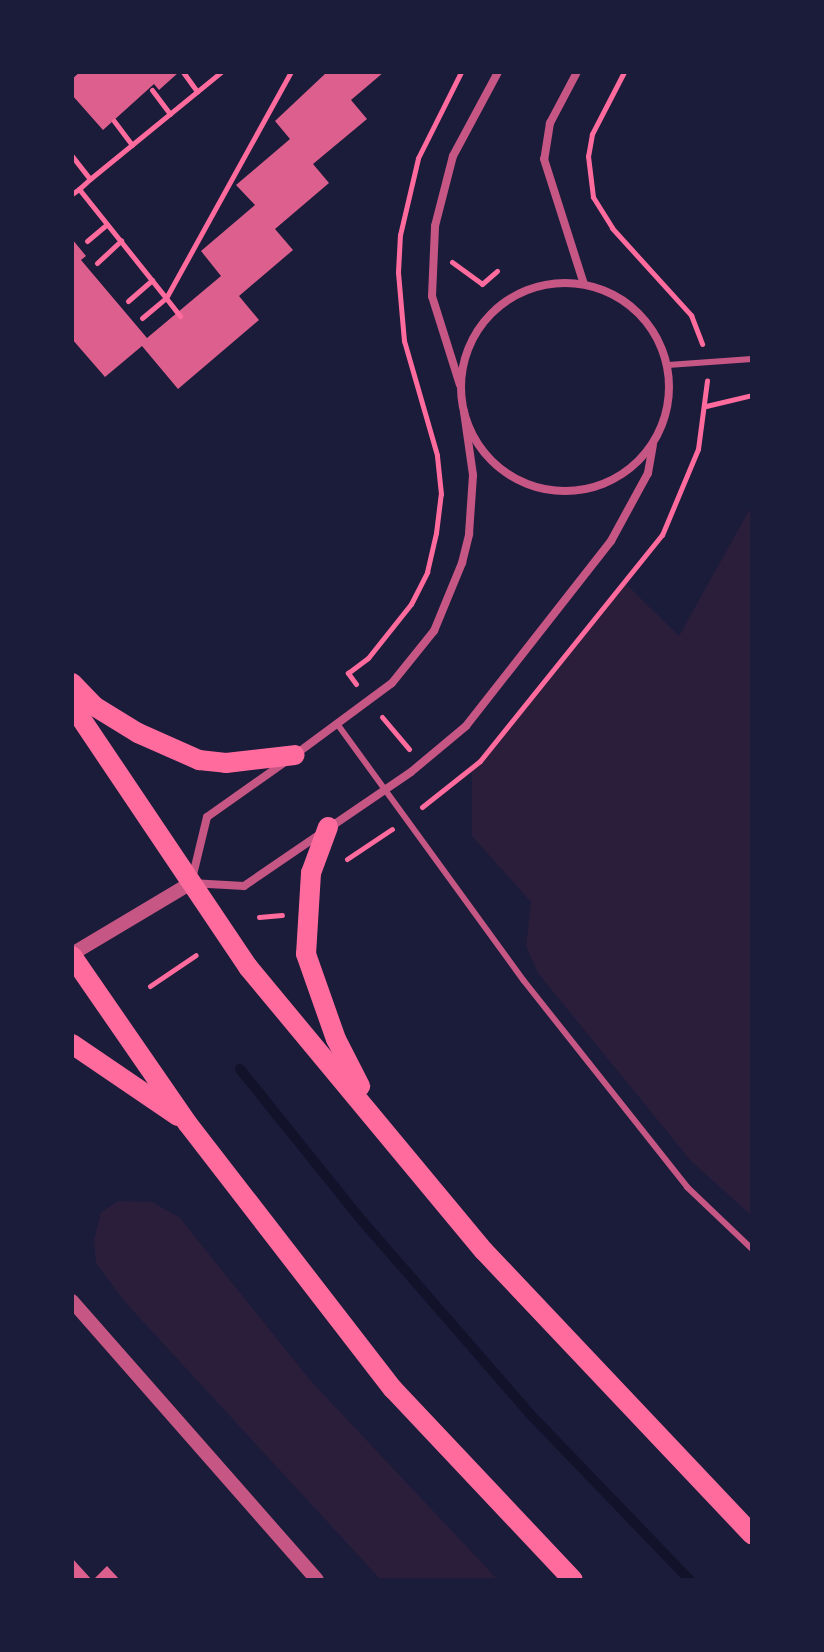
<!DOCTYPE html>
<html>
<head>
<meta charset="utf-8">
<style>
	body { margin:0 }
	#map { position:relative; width:824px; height:1652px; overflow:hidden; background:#1b1b3a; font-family:Lato,sans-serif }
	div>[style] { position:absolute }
	.green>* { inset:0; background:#2a1e3b }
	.stream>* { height:10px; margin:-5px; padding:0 5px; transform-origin:5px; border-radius:5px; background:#12122b }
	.building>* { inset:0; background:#dd5f8e }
	.path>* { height:5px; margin:-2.5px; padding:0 2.5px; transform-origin:2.5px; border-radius:2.5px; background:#ff6b9d }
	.service>* { height:6px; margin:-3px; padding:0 3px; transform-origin:3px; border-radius:3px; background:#c65784 }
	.minor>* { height:8px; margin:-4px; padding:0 4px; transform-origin:4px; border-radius:4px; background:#c65784 }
	.minor>.ring { margin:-4px; padding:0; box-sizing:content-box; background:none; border:8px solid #c65784; border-radius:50% }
	.tertiary>* { height:14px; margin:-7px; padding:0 7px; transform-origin:7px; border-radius:7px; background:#c65784 }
	.primary>* { height:20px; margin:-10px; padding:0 10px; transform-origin:10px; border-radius:10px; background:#ff6b9d }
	span { translate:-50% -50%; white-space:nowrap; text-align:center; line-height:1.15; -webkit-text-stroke:7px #1b1b3a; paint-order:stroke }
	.frame { position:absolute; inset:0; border:74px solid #1b1b3a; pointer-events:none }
</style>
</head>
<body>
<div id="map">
	<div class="green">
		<div style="clip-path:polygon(752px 505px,752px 1216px,691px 1161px,538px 973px,526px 946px,531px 902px,472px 836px,472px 766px,626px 584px,679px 636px)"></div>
		<div style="clip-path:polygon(119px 1201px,152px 1202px,179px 1217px,310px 1380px,498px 1580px,381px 1580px,124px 1301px,96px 1263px,94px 1240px,101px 1212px)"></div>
	</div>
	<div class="stream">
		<div style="left:240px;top:1069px;width:189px;rotate:51.2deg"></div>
		<div style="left:358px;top:1216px;width:262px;rotate:49deg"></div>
		<div style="left:530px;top:1414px;width:231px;rotate:46.1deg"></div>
	</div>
	<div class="building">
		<div style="clip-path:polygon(80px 72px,179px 72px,159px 90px,154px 84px,103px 130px,72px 95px,72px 79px)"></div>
		<div style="clip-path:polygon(327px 72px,384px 72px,351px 100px,367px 119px,313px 164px,329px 183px,275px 229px,293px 250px,239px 296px,259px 320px,178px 389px,142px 346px,105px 377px,72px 339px,72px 239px,86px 256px,81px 260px,147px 338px,221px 276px,201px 251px,255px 205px,236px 185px,290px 139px,275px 121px)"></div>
		<div style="clip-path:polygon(72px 1558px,92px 1580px,72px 1580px)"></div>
		<div style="clip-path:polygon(107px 1566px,120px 1580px,93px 1580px)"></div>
	</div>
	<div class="path">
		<div style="left:183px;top:72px;width:24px;rotate:54deg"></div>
		<div style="left:624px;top:72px;width:70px;rotate:117.3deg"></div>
		<div style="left:592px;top:134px;width:22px;rotate:100deg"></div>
		<div style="left:588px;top:156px;width:41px;rotate:83deg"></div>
		<div style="left:593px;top:197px;width:36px;rotate:58deg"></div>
		<div style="left:612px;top:228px;width:118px;rotate:47.8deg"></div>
		<div style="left:691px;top:315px;width:31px;rotate:69deg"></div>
		<div style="left:152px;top:90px;width:30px;rotate:53deg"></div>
		<div style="left:114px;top:121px;width:30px;rotate:53deg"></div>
		<div style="left:72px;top:156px;width:29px;rotate:52deg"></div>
		<div style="left:90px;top:179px;width:169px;rotate:-39.2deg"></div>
		<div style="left:90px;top:179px;width:15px;rotate:138deg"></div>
		<div style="left:79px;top:189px;width:139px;rotate:51.4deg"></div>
		<div style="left:166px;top:298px;width:258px;rotate:-61.1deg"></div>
		<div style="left:72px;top:194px;width:9px;rotate:-36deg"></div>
		<div style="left:87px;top:241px;width:26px;rotate:-40deg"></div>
		<div style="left:452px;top:262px;width:37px;rotate:36deg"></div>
		<div style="left:482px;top:284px;width:20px;rotate:-41deg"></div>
		<div style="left:97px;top:263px;width:33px;rotate:-43deg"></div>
		<div style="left:128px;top:301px;width:32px;rotate:-41deg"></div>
		<div style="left:142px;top:318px;width:31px;rotate:-40deg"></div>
		<div style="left:166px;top:298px;width:23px;rotate:52deg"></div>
		<div style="left:706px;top:406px;width:47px;rotate:-13.4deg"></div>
		<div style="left:356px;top:684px;width:14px;rotate:-126deg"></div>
		<div style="left:348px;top:673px;width:25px;rotate:-37deg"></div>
		<div style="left:368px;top:658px;width:69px;rotate:-51.5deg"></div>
		<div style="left:411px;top:604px;width:36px;rotate:-63deg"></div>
		<div style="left:427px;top:572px;width:40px;rotate:-77deg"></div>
		<div style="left:436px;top:533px;width:39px;rotate:-83deg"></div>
		<div style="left:441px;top:494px;width:39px;rotate:-96deg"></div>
		<div style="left:437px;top:455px;width:119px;rotate:-106.1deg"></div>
		<div style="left:404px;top:341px;width:69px;rotate:-95deg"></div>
		<div style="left:398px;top:272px;width:37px;rotate:-87deg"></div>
		<div style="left:400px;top:235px;width:79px;rotate:-76.8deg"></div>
		<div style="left:418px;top:158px;width:96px;rotate:-63.4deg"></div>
		<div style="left:382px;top:717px;width:42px;rotate:49.8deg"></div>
		<div style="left:422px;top:807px;width:74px;rotate:-38.4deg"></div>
		<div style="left:480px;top:761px;width:290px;rotate:-51.2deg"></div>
		<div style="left:662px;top:535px;width:93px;rotate:-67.3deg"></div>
		<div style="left:698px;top:449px;width:69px;rotate:-82.5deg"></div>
		<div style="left:347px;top:859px;width:54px;rotate:-33.7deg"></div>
		<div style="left:259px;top:917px;width:23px;rotate:-5deg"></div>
		<div style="left:150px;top:986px;width:55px;rotate:-34deg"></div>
	</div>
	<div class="service">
		<div style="left:668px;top:365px;width:84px;rotate:-4.1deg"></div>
		<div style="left:338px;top:725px;width:316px;rotate:54deg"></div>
		<div style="left:524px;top:981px;width:263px;rotate:51.6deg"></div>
		<div style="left:687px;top:1187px;width:90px;rotate:43.6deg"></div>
	</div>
	<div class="minor">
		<div style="left:577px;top:72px;width:58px;rotate:117.9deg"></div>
		<div style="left:550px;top:123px;width:36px;rotate:99deg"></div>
		<div style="left:544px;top:159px;width:131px;rotate:72.3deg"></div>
		<div class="ring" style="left:461px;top:283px;width:200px;height:200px"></div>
		<div style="left:460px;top:385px;width:93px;rotate:-107.5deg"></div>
		<div style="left:432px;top:296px;width:70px;rotate:-87.5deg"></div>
		<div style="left:435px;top:226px;width:72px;rotate:-75.6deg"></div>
		<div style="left:453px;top:156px;width:95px;rotate:-61.8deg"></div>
		<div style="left:296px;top:754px;width:119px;rotate:-36.5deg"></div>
		<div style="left:392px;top:683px;width:67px;rotate:-51.1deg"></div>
		<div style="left:434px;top:631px;width:74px;rotate:-67.6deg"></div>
		<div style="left:462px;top:563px;width:30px;rotate:-76deg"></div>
		<div style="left:469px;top:534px;width:59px;rotate:-86.1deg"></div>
		<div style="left:473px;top:475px;width:64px;rotate:-98.1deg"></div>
		<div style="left:285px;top:762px;width:95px;rotate:144.8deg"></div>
		<div style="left:207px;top:817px;width:68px;rotate:103.6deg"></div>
		<div style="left:191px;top:883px;width:53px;rotate:3.2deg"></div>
		<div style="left:244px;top:886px;width:202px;rotate:-34.3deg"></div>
		<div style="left:411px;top:772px;width:72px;rotate:-39.9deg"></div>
		<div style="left:466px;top:726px;width:235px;rotate:-51.9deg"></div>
		<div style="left:611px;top:541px;width:77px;rotate:-61.4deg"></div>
		<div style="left:648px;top:473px;width:28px;rotate:-80deg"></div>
	</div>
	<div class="tertiary">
		<div style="left:72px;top:954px;width:139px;rotate:-30.8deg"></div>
		<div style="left:72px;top:1301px;width:371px;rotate:48.7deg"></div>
	</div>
	<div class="primary">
		<div style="left:72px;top:683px;width:32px;rotate:46deg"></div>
		<div style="left:94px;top:706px;width:52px;rotate:31.5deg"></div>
		<div style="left:138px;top:733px;width:67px;rotate:23.9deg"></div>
		<div style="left:199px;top:760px;width:27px;rotate:6deg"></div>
		<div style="left:226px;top:763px;width:69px;rotate:-6.6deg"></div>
		<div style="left:72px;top:705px;width:316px;rotate:56.1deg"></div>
		<div style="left:248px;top:967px;width:369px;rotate:50.3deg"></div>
		<div style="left:484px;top:1251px;width:390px;rotate:46.6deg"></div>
		<div style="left:328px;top:827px;width:49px;rotate:110.3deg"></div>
		<div style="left:311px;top:873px;width:81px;rotate:93.5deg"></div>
		<div style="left:306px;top:954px;width:90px;rotate:70.6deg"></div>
		<div style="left:336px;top:1039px;width:53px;rotate:62.9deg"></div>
		<div style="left:72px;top:956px;width:204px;rotate:55.4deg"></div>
		<div style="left:188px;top:1124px;width:335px;rotate:52.3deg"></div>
		<div style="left:393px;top:1389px;width:262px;rotate:46.7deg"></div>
		<div style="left:72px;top:1044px;width:128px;rotate:34.2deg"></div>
	</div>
	<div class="frame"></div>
</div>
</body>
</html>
